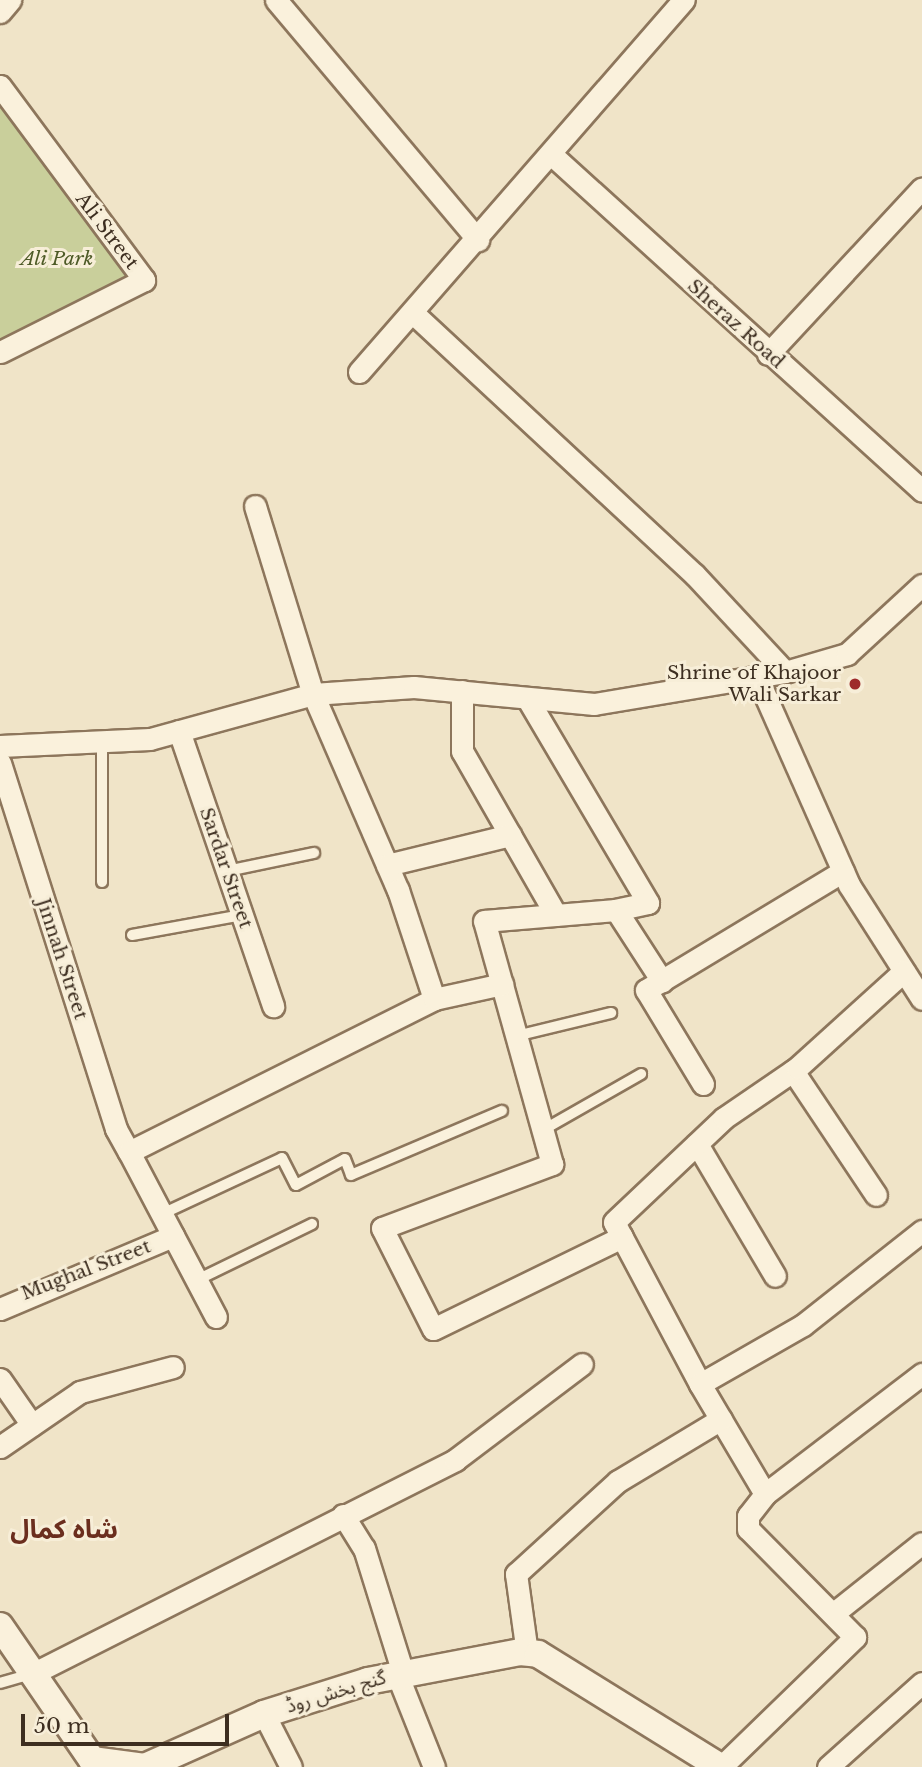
<!DOCTYPE html>
<html>
<head>
<meta charset="utf-8">
<style>
	body { margin:0 }
	#map { position:relative; width:922px; height:1767px; overflow:hidden; background:#f0e4c8; font-family:"Libre Baskerville","Noto Sans Arabic",serif }
	div>[style] { position:absolute }
	.green>* { inset:0; background:#c9cf9b }
	.roads { filter:drop-shadow(2px 0 #8d765c) drop-shadow(-2px 0 #8d765c) drop-shadow(0 2px #8d765c) drop-shadow(0 -2px #8d765c) }
	.service>* { height:10px; margin:-5px; padding:0 5px; transform-origin:5px; border-radius:5px; background:#faf1dc }
	.minor>* { height:21px; margin:-10.5px; padding:0 10.5px; transform-origin:10.5px; border-radius:10.5px; background:#faf1dc }
	.tertiary>* { height:26px; margin:-13px; padding:0 13px; transform-origin:13px; border-radius:13px; background:#faf1dc }
	.dots>* { width:19px; height:19px; translate:-50% -50%; box-sizing:border-box; border:4px solid #f7eed8; border-radius:50% }
	span { translate:-50% -50%; white-space:nowrap; text-align:center; line-height:1.15; -webkit-text-stroke:6px #f7eed8; paint-order:stroke }
	.street-label { font-size:19px; color:#3d2e20 }
	.park-label { font-size:19px; color:#4d5a26; font-style:italic }
	.poi-label { font-size:19px; color:#3d2e20 }
	.right { translate:-100% -50%; text-align:right }
	.district-label { font-size:26px; color:#6b2e1e; font-weight:700 }
	.scale { position:absolute; left:21px; top:1714px; width:208px; height:32px; box-sizing:border-box; border:4px solid #3d2e20; border-top:0; padding-left:9px; font-size:21px; line-height:24px; white-space:nowrap; color:#3d2e20; -webkit-text-stroke:5px #f7eed8; paint-order:stroke }
</style>
</head>
<body>
<div id="map">
	<div class="green">
		<div style="clip-path:polygon(0 86px,144px 280px,0 352px)"></div>
	</div>
	<div class="roads">
		<div class="service">
			<div style="left:102px;top:741px;width:141px;rotate:90deg"></div>
			<div style="left:227px;top:871px;width:89px;rotate:-11.7deg"></div>
			<div style="left:132px;top:935px;width:112px;rotate:-10.3deg"></div>
			<div style="left:516px;top:1036px;width:98px;rotate:-13.6deg"></div>
			<div style="left:543px;top:1130px;width:113px;rotate:-29.7deg"></div>
			<div style="left:162px;top:1214px;width:132px;rotate:-25deg"></div>
			<div style="left:282px;top:1158px;width:30px;rotate:63deg"></div>
			<div style="left:296px;top:1185px;width:55px;rotate:-28deg"></div>
			<div style="left:345px;top:1159px;width:17px;rotate:69deg"></div>
			<div style="left:351px;top:1175px;width:164px;rotate:-23deg"></div>
			<div style="left:197px;top:1280px;width:128px;rotate:-26deg"></div>
			<div style="left:0;top:1683px;width:32px;rotate:-16deg"></div>
		</div>
		<div class="minor">
			<div style="left:276px;top:0;width:314px;rotate:49.9deg"></div>
			<div style="left:0;top:12px;width:16px;rotate:-50deg"></div>
			<div style="left:0;top:86px;width:242px;rotate:53.4deg"></div>
			<div style="left:144px;top:280px;width:161px;rotate:153.4deg"></div>
			<div style="left:552px;top:155px;width:500px;rotate:42.2deg"></div>
			<div style="left:413px;top:313px;width:385px;rotate:42.9deg"></div>
			<div style="left:695px;top:575px;width:132px;rotate:47.1deg"></div>
			<div style="left:768px;top:354px;width:226px;rotate:-47.1deg"></div>
			<div style="left:359px;top:372px;width:494px;rotate:-48.9deg"></div>
			<div style="left:255px;top:506px;width:197px;rotate:72.9deg"></div>
			<div style="left:313px;top:694px;width:214px;rotate:66.6deg"></div>
			<div style="left:398px;top:890px;width:115px;rotate:71.7deg"></div>
			<div style="left:757px;top:677px;width:227px;rotate:66.1deg"></div>
			<div style="left:849px;top:885px;width:135px;rotate:57.4deg"></div>
			<div style="left:462px;top:691px;width:60px;rotate:90deg"></div>
			<div style="left:462px;top:751px;width:189px;rotate:60.2deg"></div>
			<div style="left:527px;top:698px;width:238px;rotate:59.4deg"></div>
			<div style="left:648px;top:903px;width:33px;rotate:168deg"></div>
			<div style="left:179px;top:731px;width:291px;rotate:71.1deg"></div>
			<div style="left:0;top:746px;width:150px;rotate:-2.7deg"></div>
			<div style="left:150px;top:739px;width:169px;rotate:-15.4deg"></div>
			<div style="left:313px;top:694px;width:101px;rotate:-4deg"></div>
			<div style="left:414px;top:687px;width:181px;rotate:5.4deg"></div>
			<div style="left:594px;top:704px;width:194px;rotate:-9.5deg"></div>
			<div style="left:785px;top:672px;width:65px;rotate:-16.2deg"></div>
			<div style="left:847px;top:654px;width:102px;rotate:-42.6deg"></div>
			<div style="left:0;top:763px;width:384px;rotate:72.4deg"></div>
			<div style="left:116px;top:1129px;width:26px;rotate:61deg"></div>
			<div style="left:387px;top:865px;width:127px;rotate:-13.7deg"></div>
			<div style="left:793px;top:1071px;width:149px;rotate:56.2deg"></div>
			<div style="left:703px;top:1084px;width:110px;rotate:-121.2deg"></div>
			<div style="left:646px;top:990px;width:230px;rotate:-31.1deg"></div>
			<div style="left:697px;top:1144px;width:153px;rotate:59.4deg"></div>
			<div style="left:622px;top:1237px;width:210px;rotate:154deg"></div>
			<div style="left:433px;top:1329px;width:113px;rotate:-116.8deg"></div>
			<div style="left:382px;top:1228px;width:182px;rotate:-20.6deg"></div>
			<div style="left:552px;top:1164px;width:252px;rotate:-105.6deg"></div>
			<div style="left:484px;top:921px;width:132px;rotate:-4.8deg"></div>
			<div style="left:616px;top:910px;width:85px;rotate:57.1deg"></div>
			<div style="left:0;top:1309px;width:188px;rotate:-22.9deg"></div>
			<div style="left:216px;top:1317px;width:187px;rotate:-117.8deg"></div>
			<div style="left:129px;top:1152px;width:341px;rotate:-26.6deg"></div>
			<div style="left:434px;top:999px;width:70px;rotate:-12.4deg"></div>
			<div style="left:0;top:1379px;width:56px;rotate:55.2deg"></div>
			<div style="left:700px;top:1384px;width:183px;rotate:-118deg"></div>
			<div style="left:614px;top:1222px;width:151px;rotate:-43.4deg"></div>
			<div style="left:724px;top:1118px;width:88px;rotate:-34.4deg"></div>
			<div style="left:797px;top:1068px;width:144px;rotate:-42.2deg"></div>
			<div style="left:0;top:1447px;width:97px;rotate:-34.5deg"></div>
			<div style="left:80px;top:1392px;width:96px;rotate:-15deg"></div>
			<div style="left:765px;top:1494px;width:128px;rotate:-120.6deg"></div>
			<div style="left:700px;top:1384px;width:119px;rotate:-29.8deg"></div>
			<div style="left:803px;top:1325px;width:152px;rotate:-38.3deg"></div>
			<div style="left:343px;top:1515px;width:39px;rotate:58deg"></div>
			<div style="left:364px;top:1548px;width:131px;rotate:72.7deg"></div>
			<div style="left:834px;top:1613px;width:112px;rotate:-38.5deg"></div>
			<div style="left:527px;top:1653px;width:80px;rotate:-97.9deg"></div>
			<div style="left:516px;top:1574px;width:138px;rotate:-42.4deg"></div>
			<div style="left:618px;top:1481px;width:120px;rotate:-31deg"></div>
			<div style="left:34px;top:1673px;width:472px;rotate:-26.8deg"></div>
			<div style="left:455px;top:1460px;width:159px;rotate:-37.1deg"></div>
			<div style="left:397px;top:1674px;width:100px;rotate:68.3deg"></div>
			<div style="left:264px;top:1714px;width:59px;rotate:63deg"></div>
			<div style="left:721px;top:1767px;width:187px;rotate:-44.1deg"></div>
			<div style="left:855px;top:1637px;width:152px;rotate:-134.7deg"></div>
			<div style="left:748px;top:1529px;width:13px;rotate:-90deg"></div>
			<div style="left:748px;top:1516px;width:28px;rotate:-52deg"></div>
			<div style="left:765px;top:1494px;width:198px;rotate:-37.4deg"></div>
			<div style="left:828px;top:1767px;width:126px;rotate:-41.8deg"></div>
		</div>
		<div class="tertiary">
			<div style="left:0;top:1626px;width:163px;rotate:55.5deg"></div>
			<div style="left:92px;top:1760px;width:53px;rotate:7.5deg"></div>
			<div style="left:145px;top:1767px;width:130px;rotate:-24deg"></div>
			<div style="left:264px;top:1714px;width:109px;rotate:-17.6deg"></div>
			<div style="left:368px;top:1681px;width:155px;rotate:-10.8deg"></div>
			<div style="left:520px;top:1652px;width:18px;rotate:6deg"></div>
			<div style="left:538px;top:1654px;width:214px;rotate:31.8deg"></div>
		</div>
	</div>
	<div class="dots">
		<div style="left:855px;top:684px;background:#9e2a2b"></div>
	</div>
	<div class="street-label">
		<span style="left:107px;top:231px;rotate:53deg">Ali Street</span>
		<span style="left:736px;top:324px;rotate:42deg">Sheraz Road</span>
		<span style="left:226px;top:868px;rotate:71deg">Sardar Street</span>
		<span style="left:62px;top:959px;rotate:72deg">Jinnah Street</span>
		<span style="left:86px;top:1270px;rotate:-21deg">Mughal Street</span>
		<span style="left:336px;top:1692px;rotate:-17deg">گنج بخش روڈ</span>
	</div>
	<div class="park-label">
		<span style="left:57px;top:259px">Ali Park</span>
	</div>
	<div class="poi-label">
		<span class="right" style="left:841px;top:684px">Shrine of Khajoor<br>Wali Sarkar</span>
	</div>
	<div class="district-label">
		<span style="left:64px;top:1530px">شاہ کمال</span>
	</div>
	<div class="scale">50 m</div>
</div>
</body>
</html>
